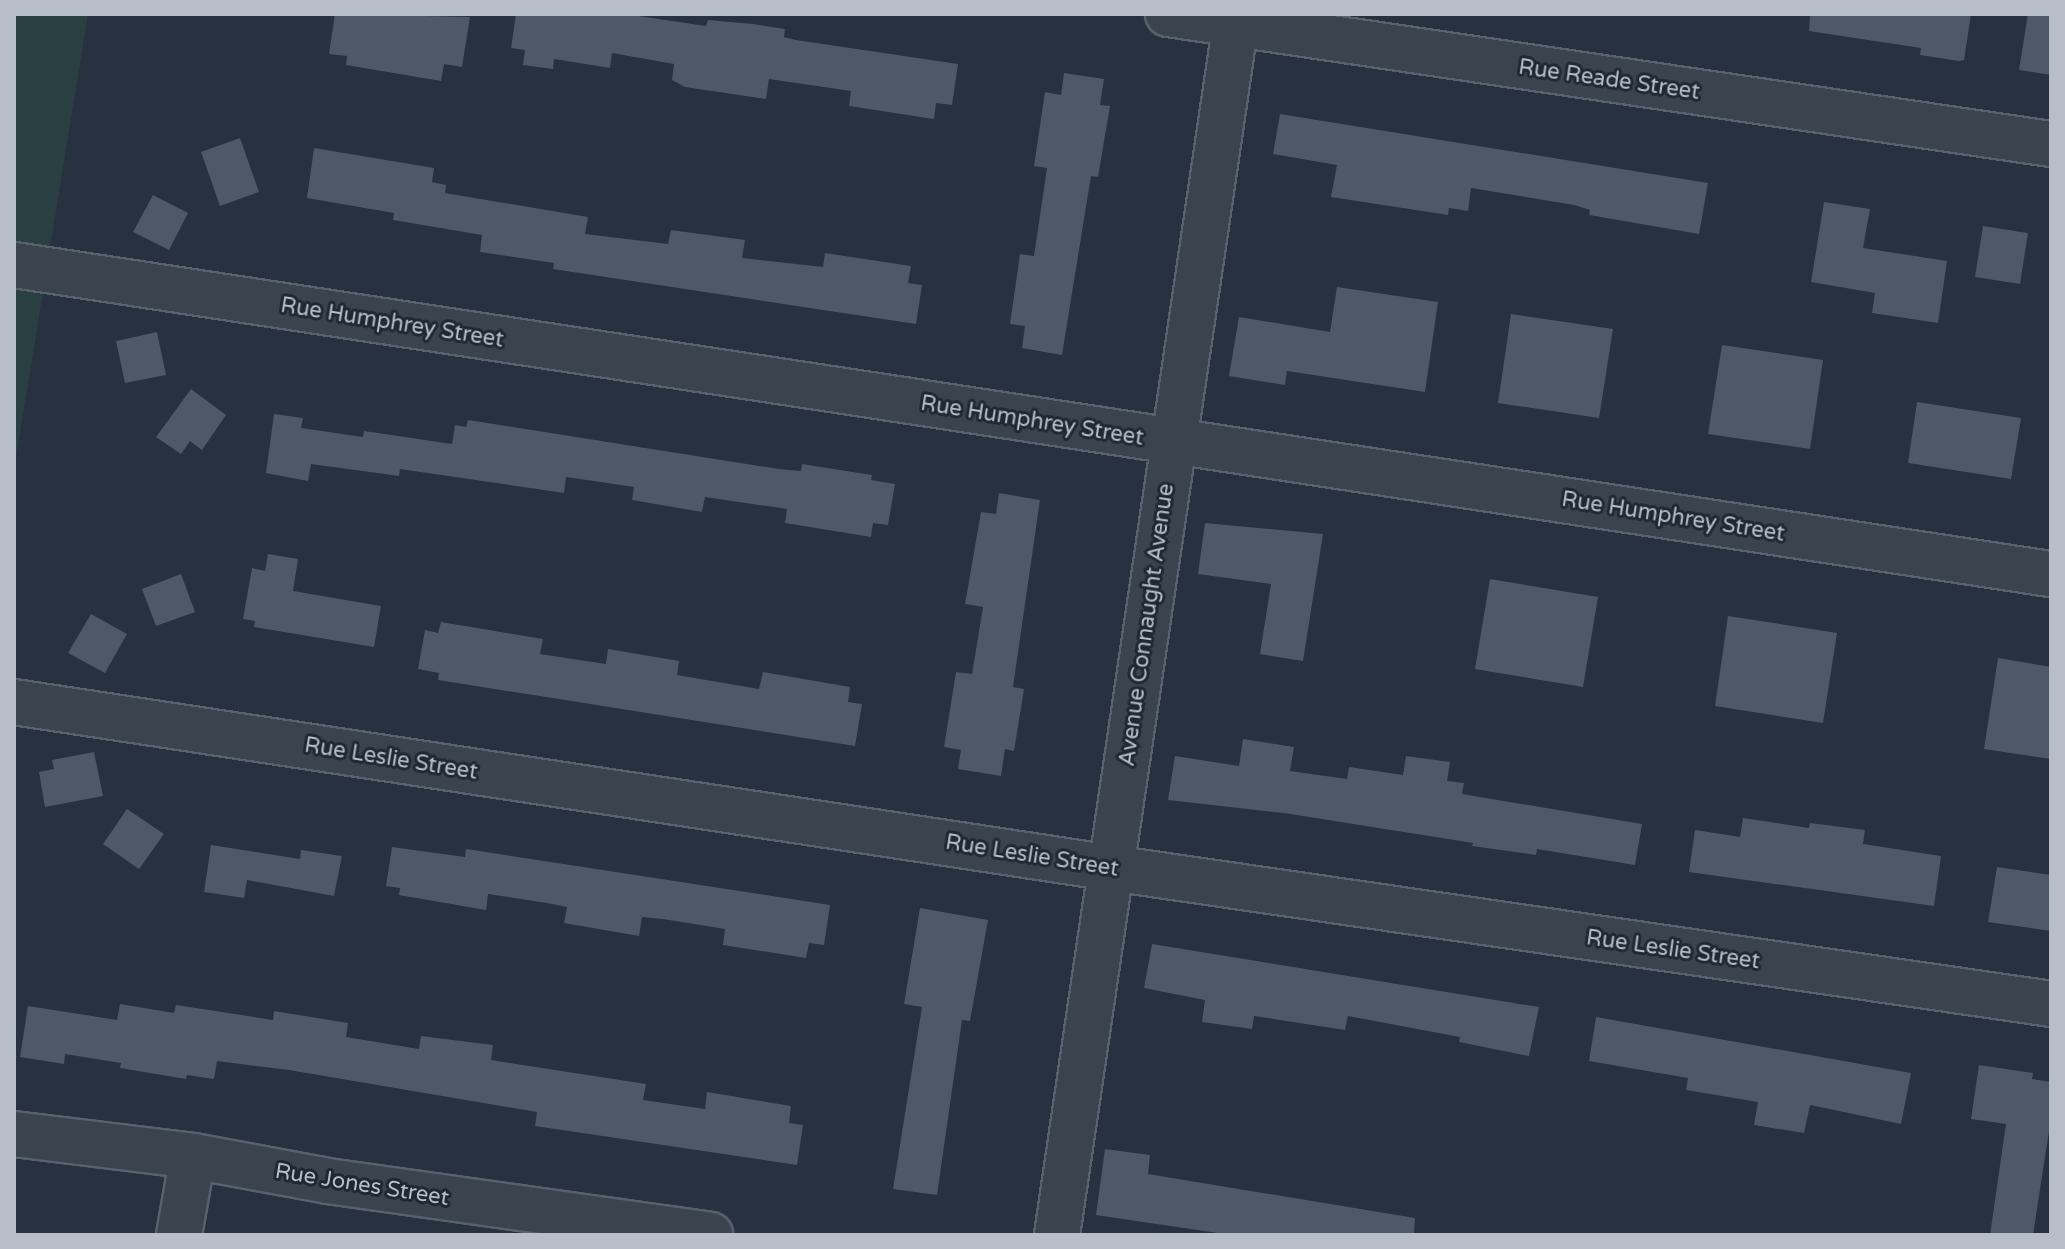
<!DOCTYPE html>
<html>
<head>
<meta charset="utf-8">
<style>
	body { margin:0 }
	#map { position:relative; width:2065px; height:1249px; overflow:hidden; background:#27313f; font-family:"Varela Round",sans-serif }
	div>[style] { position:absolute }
	.green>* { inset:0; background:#2a3f41 }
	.building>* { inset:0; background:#4d5868 }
	.roads { filter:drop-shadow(2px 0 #59616d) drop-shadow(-2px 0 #59616d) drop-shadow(0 2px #59616d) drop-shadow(0 -2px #59616d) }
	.minor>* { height:44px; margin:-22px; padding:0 22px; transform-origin:22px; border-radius:22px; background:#3b434f }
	span { translate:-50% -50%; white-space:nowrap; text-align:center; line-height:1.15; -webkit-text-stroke:6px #202834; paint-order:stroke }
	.street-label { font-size:22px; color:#b7beca }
	.frame { position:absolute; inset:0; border:16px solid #b7beca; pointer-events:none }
</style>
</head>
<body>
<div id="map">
	<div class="green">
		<div style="clip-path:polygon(14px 14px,88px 14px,14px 471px)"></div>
	</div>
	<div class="building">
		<div style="clip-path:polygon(335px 14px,470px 17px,462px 67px,444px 64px,441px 81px,346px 65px,347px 56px,329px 54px)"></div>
		<div style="clip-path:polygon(516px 14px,625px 14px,706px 26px,708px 20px,753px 24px,785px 29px,784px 37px,796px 40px,958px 64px,952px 105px,936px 103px,934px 119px,849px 106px,851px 91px,769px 79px,766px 99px,685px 87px,672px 80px,674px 64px,612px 53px,610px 68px,554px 59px,553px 69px,523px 65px,525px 50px,511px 48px)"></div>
		<div style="clip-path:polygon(1810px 14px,1971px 14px,1964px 60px,1959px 61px,1920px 55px,1921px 48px,1809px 31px)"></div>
		<div style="clip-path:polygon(2028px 14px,2051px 14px,2051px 75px,2019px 70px)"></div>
		<div style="clip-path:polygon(1064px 73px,1104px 79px,1100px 105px,1110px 106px,1098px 177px,1091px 176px,1062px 355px,1022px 348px,1025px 326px,1010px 324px,1020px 254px,1034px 256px,1047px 168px,1034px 166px,1045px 92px,1061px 95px)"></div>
		<div style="clip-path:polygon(1280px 114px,1708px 183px,1699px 234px,1589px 215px,1590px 210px,1574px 205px,1471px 188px,1468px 211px,1449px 208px,1448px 215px,1331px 197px,1337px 165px,1273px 154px)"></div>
		<div style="clip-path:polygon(240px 138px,259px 192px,220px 206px,201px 152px)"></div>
		<div style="clip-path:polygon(314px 148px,434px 168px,432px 182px,446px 185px,445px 193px,588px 217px,585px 234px,668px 244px,671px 230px,745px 240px,742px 258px,823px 267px,825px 253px,911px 266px,908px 283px,922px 285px,916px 324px,553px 269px,554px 263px,480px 252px,482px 235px,393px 220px,394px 213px,307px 198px)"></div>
		<div style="clip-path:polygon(153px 195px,188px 213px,169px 250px,133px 232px)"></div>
		<div style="clip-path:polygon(1824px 202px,1870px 209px,1863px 248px,1947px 261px,1938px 323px,1872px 313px,1875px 293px,1811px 282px)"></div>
		<div style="clip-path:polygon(1983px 226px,2028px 233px,2020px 284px,1975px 277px)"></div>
		<div style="clip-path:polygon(1337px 287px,1438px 302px,1425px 392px,1287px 371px,1285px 385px,1229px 376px,1239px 317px,1330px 332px)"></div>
		<div style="clip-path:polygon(1511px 314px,1613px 329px,1599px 418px,1498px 403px)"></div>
		<div style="clip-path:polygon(157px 332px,166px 375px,125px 383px,116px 341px)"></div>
		<div style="clip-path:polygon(1722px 345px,1823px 360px,1810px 449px,1708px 434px)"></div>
		<div style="clip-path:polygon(191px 389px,226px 415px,202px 450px,190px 441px,181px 454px,156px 437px)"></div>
		<div style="clip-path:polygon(1917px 402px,2021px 418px,2011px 479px,1908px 463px)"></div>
		<div style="clip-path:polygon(274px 414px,303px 418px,301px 428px,363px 437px,364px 431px,452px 444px,455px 425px,466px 427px,468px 420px,779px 469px,801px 471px,802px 464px,872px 475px,871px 480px,895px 484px,888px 525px,873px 523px,871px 537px,785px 523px,787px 509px,705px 497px,702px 512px,632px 500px,634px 487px,566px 477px,564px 493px,400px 469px,399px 476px,311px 464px,308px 481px,266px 473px)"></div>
		<div style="clip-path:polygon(999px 493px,1040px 500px,1013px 687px,1024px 689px,1014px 751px,1005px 749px,1001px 776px,958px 769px,961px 750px,944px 747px,956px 672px,972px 674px,983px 607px,965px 604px,981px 512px,996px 514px)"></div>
		<div style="clip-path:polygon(1205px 523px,1323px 534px,1303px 661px,1260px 654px,1271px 584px,1198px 574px)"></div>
		<div style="clip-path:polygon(268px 554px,298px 559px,293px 591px,381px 606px,374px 647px,254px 627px,255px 621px,243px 619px,252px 568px,265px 571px)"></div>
		<div style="clip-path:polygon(181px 574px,195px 612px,156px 626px,142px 589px)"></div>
		<div style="clip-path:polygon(1490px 579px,1598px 597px,1583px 687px,1475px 669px)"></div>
		<div style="clip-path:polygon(91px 614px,127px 634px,105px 673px,68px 653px)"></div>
		<div style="clip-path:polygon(1728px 616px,1837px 633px,1823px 723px,1715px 706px)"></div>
		<div style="clip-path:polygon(441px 622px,543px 639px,540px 654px,606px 664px,608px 649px,679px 661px,677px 675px,759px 689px,763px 672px,850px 687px,848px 702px,862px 704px,855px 746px,438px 680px,439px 673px,418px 669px,425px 630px,438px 633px)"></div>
		<div style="clip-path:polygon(1998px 658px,2051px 667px,2051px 759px,1984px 749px)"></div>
		<div style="clip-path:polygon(1243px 739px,1294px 747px,1290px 771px,1347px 779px,1349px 767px,1403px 775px,1406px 756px,1450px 762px,1447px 781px,1464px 783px,1462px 794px,1642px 824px,1635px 865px,1537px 849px,1536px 855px,1472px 846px,1473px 843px,1284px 813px,1168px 800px,1175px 756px,1239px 766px)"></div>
		<div style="clip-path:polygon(94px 752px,103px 796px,45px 807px,39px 772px,54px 769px,52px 760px)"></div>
		<div style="clip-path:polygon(127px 809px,164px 834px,139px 869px,103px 844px)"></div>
		<div style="clip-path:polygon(1743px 818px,1809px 828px,1810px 823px,1865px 830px,1863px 844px,1941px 856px,1934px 906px,1689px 872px,1695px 830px,1740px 837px)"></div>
		<div style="clip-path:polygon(211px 845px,300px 859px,301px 850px,342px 856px,334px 896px,247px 880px,244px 898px,204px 892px)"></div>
		<div style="clip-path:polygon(392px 847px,465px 857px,466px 849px,830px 905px,824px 945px,809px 943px,806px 958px,723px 945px,725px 929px,663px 919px,642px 917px,639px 936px,564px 923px,567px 907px,547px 903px,488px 894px,486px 910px,399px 895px,400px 888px,386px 886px)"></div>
		<div style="clip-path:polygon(1997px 867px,2051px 875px,2051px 931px,1988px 922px)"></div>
		<div style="clip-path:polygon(920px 908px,988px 920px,970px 1021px,962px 1020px,937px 1195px,893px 1189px,922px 1007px,904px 1004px)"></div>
		<div style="clip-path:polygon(1152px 944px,1539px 1007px,1529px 1056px,1459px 1042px,1460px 1037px,1348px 1016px,1345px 1030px,1254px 1016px,1252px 1029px,1202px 1022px,1205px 1000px,1144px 988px)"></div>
		<div style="clip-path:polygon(120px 1004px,174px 1013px,176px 1005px,273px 1020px,274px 1011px,348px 1023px,346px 1037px,419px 1049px,421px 1036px,493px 1045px,491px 1060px,646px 1084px,643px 1100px,705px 1109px,707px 1092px,791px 1106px,789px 1123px,803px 1125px,797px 1165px,535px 1126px,537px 1112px,289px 1070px,217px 1061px,214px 1079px,187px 1075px,186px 1079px,120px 1068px,121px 1063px,65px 1054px,64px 1064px,20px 1057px,28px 1006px,117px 1020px)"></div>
		<div style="clip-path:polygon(1596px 1017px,1911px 1073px,1901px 1124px,1810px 1105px,1804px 1133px,1754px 1125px,1758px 1102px,1686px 1090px,1688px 1078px,1589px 1061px)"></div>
		<div style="clip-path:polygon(1979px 1065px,2033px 1073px,2032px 1079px,2051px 1082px,2051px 1118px,2033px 1235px,1990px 1235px,2006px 1124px,1971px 1119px)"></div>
		<div style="clip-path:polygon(1105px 1149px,1150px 1155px,1148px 1174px,1415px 1218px,1414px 1235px,1231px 1235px,1096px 1215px)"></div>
	</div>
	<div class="roads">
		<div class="minor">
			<div style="left:1168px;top:14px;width:893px;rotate:8.38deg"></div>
			<div style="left:14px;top:265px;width:2060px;rotate:8.63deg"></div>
			<div style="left:14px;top:702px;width:1109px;rotate:8.6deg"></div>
			<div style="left:1111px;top:868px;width:950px;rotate:8.23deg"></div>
			<div style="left:14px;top:1134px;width:180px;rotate:7deg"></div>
			<div style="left:193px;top:1156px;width:137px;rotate:10.5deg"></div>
			<div style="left:328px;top:1181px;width:386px;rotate:8deg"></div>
			<div style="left:179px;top:1235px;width:80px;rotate:-80deg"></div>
			<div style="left:1057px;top:1235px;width:1234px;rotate:-81.61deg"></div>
		</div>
	</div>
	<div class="street-label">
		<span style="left:1609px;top:80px;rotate:8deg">Rue Reade Street</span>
		<span style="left:392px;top:323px;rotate:9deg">Rue Humphrey Street</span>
		<span style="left:1032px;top:421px;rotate:9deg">Rue Humphrey Street</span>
		<span style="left:1673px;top:517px;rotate:9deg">Rue Humphrey Street</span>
		<span style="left:1147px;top:625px;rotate:-82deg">Avenue Connaught Avenue</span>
		<span style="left:391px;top:759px;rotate:9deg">Rue Leslie Street</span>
		<span style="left:1032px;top:856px;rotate:9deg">Rue Leslie Street</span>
		<span style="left:1673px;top:950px;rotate:8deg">Rue Leslie Street</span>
		<span style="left:362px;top:1185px;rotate:9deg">Rue Jones Street</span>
	</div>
	<div class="frame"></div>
</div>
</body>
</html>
